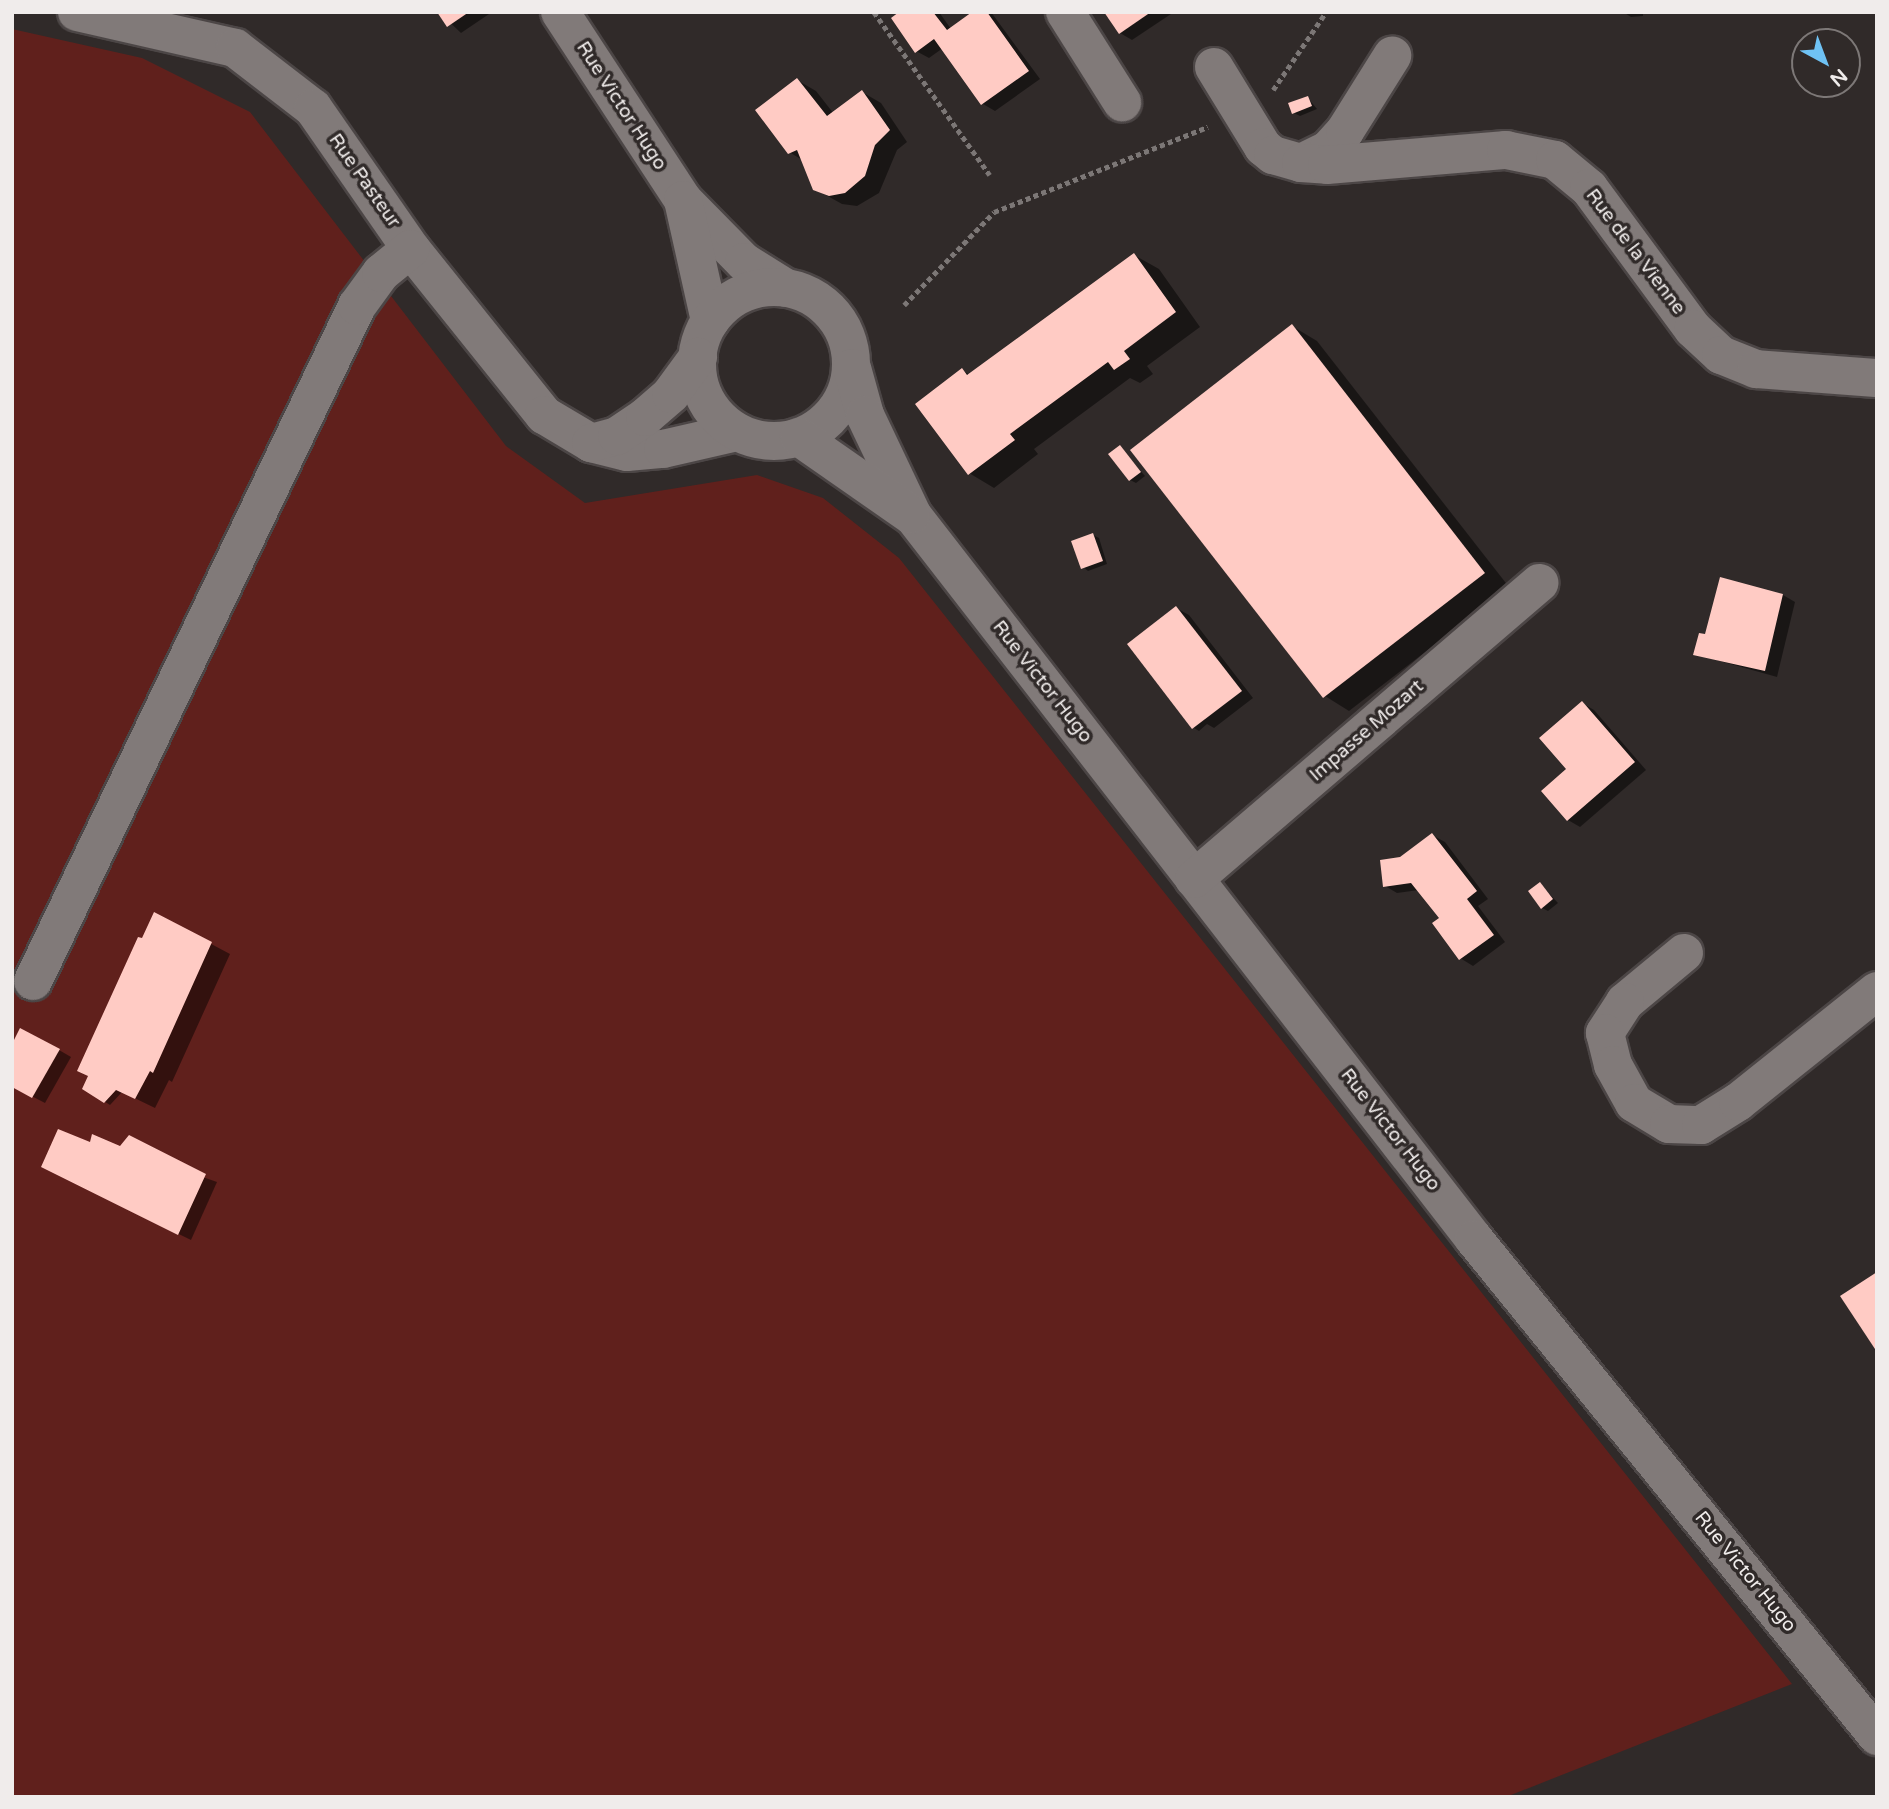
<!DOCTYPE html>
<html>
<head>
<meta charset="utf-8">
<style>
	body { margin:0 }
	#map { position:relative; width:1889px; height:1809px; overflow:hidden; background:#302a29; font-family:"Varela Round",sans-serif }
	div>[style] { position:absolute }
	.green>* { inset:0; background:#60201c }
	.shadow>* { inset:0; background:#0007 }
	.building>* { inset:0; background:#ffcbc4 }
	.path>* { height:4.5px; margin-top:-2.25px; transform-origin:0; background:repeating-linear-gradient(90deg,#7c7776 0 5px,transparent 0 8.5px) }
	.roads { filter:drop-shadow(2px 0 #4c4646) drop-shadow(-2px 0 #4c4646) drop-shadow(0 2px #4c4646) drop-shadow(0 -2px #4c4646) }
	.minor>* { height:38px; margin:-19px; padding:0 19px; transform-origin:19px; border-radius:19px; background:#817a79 }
	.minor>.ring { margin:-19px; padding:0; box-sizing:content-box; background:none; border:38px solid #817a79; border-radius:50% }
	span { translate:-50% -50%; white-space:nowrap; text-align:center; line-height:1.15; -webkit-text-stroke:7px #302a29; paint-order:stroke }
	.street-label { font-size:19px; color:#f0eceb }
	.frame { position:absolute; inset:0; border:14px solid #f0eceb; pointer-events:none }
	.north { position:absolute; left:1791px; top:28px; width:70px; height:70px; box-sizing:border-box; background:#302a29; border:2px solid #7d7877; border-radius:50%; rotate:139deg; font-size:19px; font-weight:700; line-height:28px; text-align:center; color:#f0eceb }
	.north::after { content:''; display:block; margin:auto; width:24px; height:32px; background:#6fc2f4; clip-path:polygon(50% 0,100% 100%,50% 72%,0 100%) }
</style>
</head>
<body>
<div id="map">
	<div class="green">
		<div style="clip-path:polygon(12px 29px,142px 58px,250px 112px,506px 446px,585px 503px,757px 475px,823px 498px,899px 558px,1792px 1684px,1506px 1797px,12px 1797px)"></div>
	</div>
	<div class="shadow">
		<div style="clip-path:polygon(439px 12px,492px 12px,461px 33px)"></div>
		<div style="clip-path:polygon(902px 12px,939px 12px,951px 29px,975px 12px,991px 12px,1040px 79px,995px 111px,983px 104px,943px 48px,929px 58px,916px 51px)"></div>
		<div style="clip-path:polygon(1106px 12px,1174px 12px,1132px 40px,1120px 33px)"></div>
		<div style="clip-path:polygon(1623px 12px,1643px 12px,1643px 16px,1631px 17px)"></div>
		<div style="clip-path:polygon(797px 80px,816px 91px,834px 114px,862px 92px,881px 103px,907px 142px,897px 150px,879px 193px,857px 206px,842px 204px,815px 189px,804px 161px,789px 152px)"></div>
		<div style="clip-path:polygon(1308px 98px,1317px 109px,1300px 116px,1294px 113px)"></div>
		<div style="clip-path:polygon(1134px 255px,1159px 269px,1200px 327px,1147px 366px,1153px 374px,1140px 383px,1130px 378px,1034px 449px,1038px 454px,994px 488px,969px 473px,962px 370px,970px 375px)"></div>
		<div style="clip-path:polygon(1292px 326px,1317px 341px,1509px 587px,1349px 711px,1325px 696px)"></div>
		<div style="clip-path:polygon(1120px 448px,1145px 476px,1136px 483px,1130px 480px)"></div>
		<div style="clip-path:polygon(1093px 535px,1099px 538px,1107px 564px,1088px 571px,1083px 567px)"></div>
		<div style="clip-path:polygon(1783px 595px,1795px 602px,1777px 677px,1695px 654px,1707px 636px)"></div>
		<div style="clip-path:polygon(1176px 608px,1189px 615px,1253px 698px,1214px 728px,1207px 724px,1199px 731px,1194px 728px)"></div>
		<div style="clip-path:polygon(1582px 703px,1594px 710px,1646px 770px,1580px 827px,1568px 820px,1570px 769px)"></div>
		<div style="clip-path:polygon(1432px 835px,1445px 842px,1488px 899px,1478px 906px,1505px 942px,1473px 966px,1460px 958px,1442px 918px,1419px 890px,1397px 893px,1385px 886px,1401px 859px)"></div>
		<div style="clip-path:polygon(1540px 884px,1558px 903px,1548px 911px,1542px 908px)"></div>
		<div style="clip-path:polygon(155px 914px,230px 954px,172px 1082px,169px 1080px,155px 1108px,122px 1092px,110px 1105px,85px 1089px)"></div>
		<div style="clip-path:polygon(59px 1050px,71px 1057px,45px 1103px,12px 1086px)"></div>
		<div style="clip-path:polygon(91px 1144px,120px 1148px,217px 1182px,191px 1240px,56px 1174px)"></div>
	</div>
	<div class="building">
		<div style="clip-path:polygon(437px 12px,469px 12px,447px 27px)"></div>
		<div style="clip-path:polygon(899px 12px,933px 12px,947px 30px,972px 12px,987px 12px,1029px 71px,981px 105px,934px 39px,915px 53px,891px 18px)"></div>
		<div style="clip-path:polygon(1104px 12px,1151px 12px,1119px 34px)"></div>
		<div style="clip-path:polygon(797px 78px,827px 116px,862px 90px,890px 130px,875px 145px,865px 176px,845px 193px,829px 196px,813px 190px,797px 150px,788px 154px,755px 110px)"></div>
		<div style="clip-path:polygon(1308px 96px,1312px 106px,1292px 114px,1288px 103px)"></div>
		<div style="clip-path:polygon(1134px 253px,1176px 312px,1124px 351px,1130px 359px,1114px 370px,1108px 362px,1010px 434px,1015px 440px,968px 475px,915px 404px,962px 368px,967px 375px)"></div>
		<div style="clip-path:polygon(1292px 324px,1485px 573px,1323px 698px,1130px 450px)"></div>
		<div style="clip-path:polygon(1120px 445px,1141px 472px,1129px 481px,1108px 454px)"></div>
		<div style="clip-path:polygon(1093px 533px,1103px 561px,1081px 569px,1071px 541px)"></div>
		<div style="clip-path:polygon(1720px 577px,1783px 594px,1765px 671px,1693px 655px,1699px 633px,1705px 634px)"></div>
		<div style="clip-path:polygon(1176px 606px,1242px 691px,1192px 729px,1127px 644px)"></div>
		<div style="clip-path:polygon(1582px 701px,1635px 762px,1567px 821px,1541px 791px,1566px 769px,1539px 738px)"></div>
		<div style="clip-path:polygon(1432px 833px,1477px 891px,1467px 899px,1494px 935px,1459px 960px,1432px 923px,1439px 918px,1411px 883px,1383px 887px,1380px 860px,1400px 857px)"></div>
		<div style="clip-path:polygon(1540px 882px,1553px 899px,1541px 909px,1528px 891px)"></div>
		<div style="clip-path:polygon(154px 912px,212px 942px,153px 1073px,150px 1071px,135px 1099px,116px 1090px,104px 1103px,82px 1089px,88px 1076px,77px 1071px,138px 937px,142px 938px)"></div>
		<div style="clip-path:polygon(20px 1028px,60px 1049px,32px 1098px,12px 1087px,12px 1044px)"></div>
		<div style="clip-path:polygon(58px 1129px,90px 1142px,92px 1134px,120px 1146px,129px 1135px,206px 1174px,178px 1235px,41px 1167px)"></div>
		<div style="clip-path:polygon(1877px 1272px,1877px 1348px,1875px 1349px,1840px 1296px)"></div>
	</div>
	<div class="path">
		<div style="left:874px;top:12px;width:200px;rotate:54.6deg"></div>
		<div style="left:1273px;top:90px;width:94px;rotate:-55.8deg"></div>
		<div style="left:904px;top:305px;width:129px;rotate:-45.9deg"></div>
		<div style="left:994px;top:212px;width:230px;rotate:-21.7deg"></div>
	</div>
	<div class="roads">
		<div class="minor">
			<div style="left:77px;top:12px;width:162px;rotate:12.8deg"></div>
			<div style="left:235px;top:48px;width:98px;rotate:37.6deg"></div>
			<div style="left:313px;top:108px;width:172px;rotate:55.2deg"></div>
			<div style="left:411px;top:249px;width:213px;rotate:51.3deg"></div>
			<div style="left:544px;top:415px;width:55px;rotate:30.8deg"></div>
			<div style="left:591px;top:443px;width:37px;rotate:14deg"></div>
			<div style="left:627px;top:452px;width:36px;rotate:-5deg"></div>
			<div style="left:663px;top:449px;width:76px;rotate:-12.9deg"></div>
			<div style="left:560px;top:12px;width:225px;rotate:56.8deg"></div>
			<div style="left:683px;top:200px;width:87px;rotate:45.5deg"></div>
			<div style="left:744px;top:262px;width:49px;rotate:31.8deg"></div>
			<div style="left:1065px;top:12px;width:107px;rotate:57.7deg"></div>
			<div style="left:1214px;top:67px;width:94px;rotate:58.5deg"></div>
			<div style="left:1263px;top:147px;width:13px;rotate:39deg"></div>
			<div style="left:1273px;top:155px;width:29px;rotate:16deg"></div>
			<div style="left:1301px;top:163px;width:30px;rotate:-26deg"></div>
			<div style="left:1328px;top:150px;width:25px;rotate:-48deg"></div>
			<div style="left:1345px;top:131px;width:89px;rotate:-57.9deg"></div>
			<div style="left:1301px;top:163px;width:26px;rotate:4deg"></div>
			<div style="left:1327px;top:165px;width:180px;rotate:-4.8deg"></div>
			<div style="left:1506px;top:150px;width:50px;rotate:11.5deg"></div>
			<div style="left:1555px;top:160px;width:44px;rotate:39.5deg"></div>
			<div style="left:1589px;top:188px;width:175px;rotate:53.6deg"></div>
			<div style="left:1693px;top:329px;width:38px;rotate:43deg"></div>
			<div style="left:1721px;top:355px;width:38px;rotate:22deg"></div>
			<div style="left:1756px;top:369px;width:121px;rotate:4.3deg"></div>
			<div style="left:683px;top:200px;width:124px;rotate:77.4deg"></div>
			<div class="ring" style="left:697px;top:287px;width:116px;height:116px"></div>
			<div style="left:852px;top:368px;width:49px;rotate:74.5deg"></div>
			<div style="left:865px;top:415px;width:112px;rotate:64.6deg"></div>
			<div style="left:913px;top:516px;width:915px;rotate:52.19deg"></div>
			<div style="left:1474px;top:1239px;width:640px;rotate:50.96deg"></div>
			<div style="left:799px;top:437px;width:136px;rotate:34.9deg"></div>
			<div style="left:591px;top:443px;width:27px;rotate:-15deg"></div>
			<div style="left:617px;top:436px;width:34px;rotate:-34deg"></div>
			<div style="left:645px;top:417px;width:35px;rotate:-41deg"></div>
			<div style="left:671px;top:394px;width:46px;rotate:-53.9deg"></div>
			<div style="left:1194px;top:879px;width:455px;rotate:-40.6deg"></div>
			<div style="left:1684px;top:953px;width:77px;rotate:140.3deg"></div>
			<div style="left:1625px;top:1002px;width:37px;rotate:123deg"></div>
			<div style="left:1605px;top:1033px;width:33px;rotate:76deg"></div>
			<div style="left:1613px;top:1065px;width:43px;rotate:61.1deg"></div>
			<div style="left:1634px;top:1103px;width:41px;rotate:31deg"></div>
			<div style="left:1669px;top:1124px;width:32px;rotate:2deg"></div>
			<div style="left:1701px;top:1125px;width:44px;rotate:-31.9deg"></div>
			<div style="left:1738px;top:1102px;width:178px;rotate:-38.6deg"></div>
			<div style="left:33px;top:981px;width:749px;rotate:-64.36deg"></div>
			<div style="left:357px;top:306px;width:41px;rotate:-54deg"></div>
			<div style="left:381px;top:273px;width:38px;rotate:-39deg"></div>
		</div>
	</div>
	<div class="street-label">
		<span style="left:621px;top:106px;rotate:57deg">Rue Victor Hugo</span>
		<span style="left:364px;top:181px;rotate:55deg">Rue Pasteur</span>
		<span style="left:1635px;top:252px;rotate:53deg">Rue de la Vienne</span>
		<span style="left:1042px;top:682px;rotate:52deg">Rue Victor Hugo</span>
		<span style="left:1367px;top:731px;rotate:-41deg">Impasse Mozart</span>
		<span style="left:1390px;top:1130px;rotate:52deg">Rue Victor Hugo</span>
		<span style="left:1745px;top:1572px;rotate:51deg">Rue Victor Hugo</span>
	</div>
	<div class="frame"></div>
	<div class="north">N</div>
</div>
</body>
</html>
